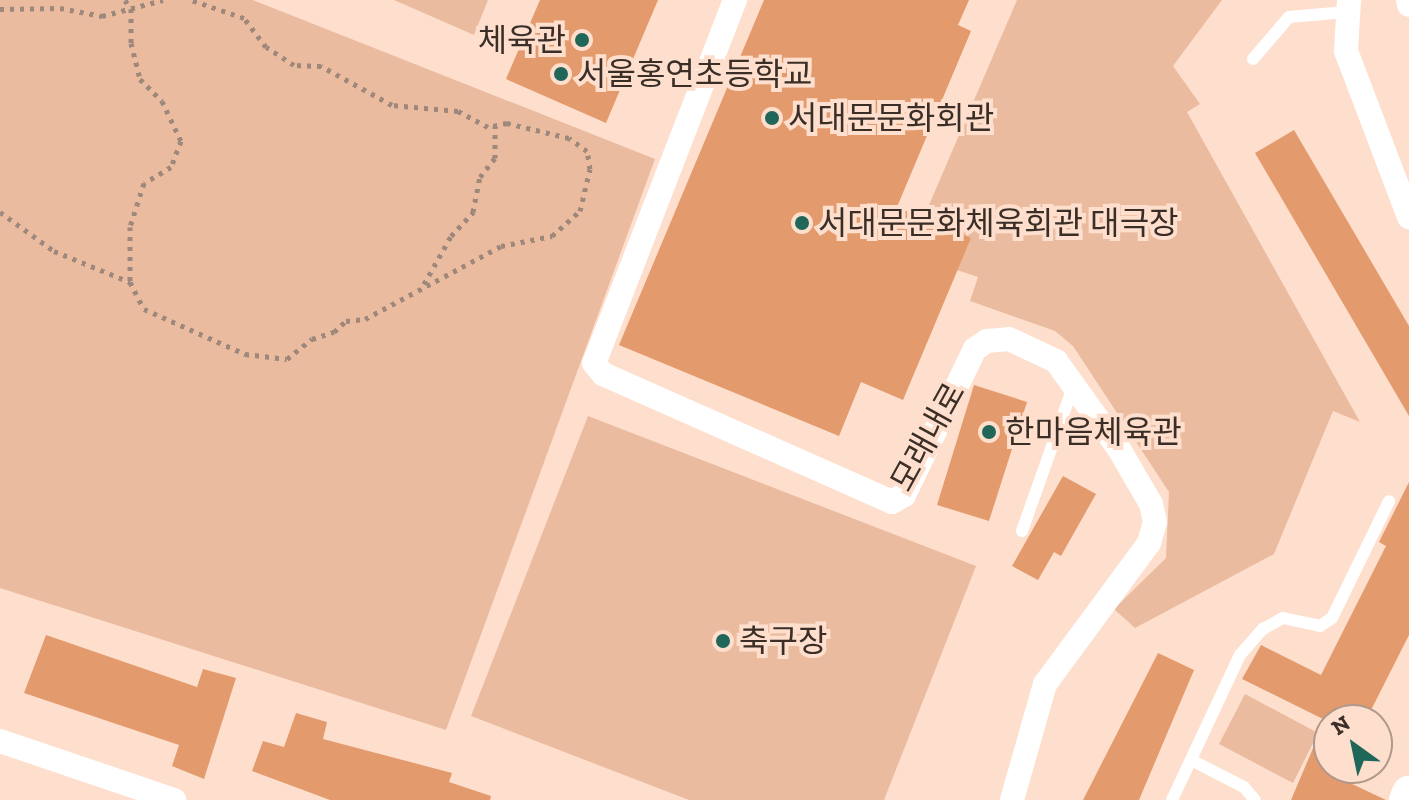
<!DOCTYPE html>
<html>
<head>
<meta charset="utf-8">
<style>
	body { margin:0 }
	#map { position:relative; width:1409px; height:800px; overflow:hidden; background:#fedfcd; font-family:"Zilla Slab","Noto Sans KR",serif }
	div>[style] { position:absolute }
	.green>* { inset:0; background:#eabb9f }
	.building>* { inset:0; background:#e39a6c }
	.path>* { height:5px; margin-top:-2.5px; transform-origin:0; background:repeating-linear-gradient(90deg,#9d887b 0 4px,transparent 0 10px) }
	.lane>* { height:12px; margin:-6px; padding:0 6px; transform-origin:6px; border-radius:6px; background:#fff }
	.street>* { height:24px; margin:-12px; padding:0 12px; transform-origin:12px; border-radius:12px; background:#fff }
	.secondary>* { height:34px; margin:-17px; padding:0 17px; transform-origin:17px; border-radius:17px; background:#fff }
	.dots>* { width:22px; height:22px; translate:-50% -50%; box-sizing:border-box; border:4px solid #fedfcd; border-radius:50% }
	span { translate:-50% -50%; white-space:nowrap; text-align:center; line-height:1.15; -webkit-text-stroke:8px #fedfcd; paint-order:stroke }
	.poi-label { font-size:32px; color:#3a2e27 }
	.right { translate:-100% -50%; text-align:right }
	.left { translate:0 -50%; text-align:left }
	.street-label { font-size:32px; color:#3a2e27 }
	.north { position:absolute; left:1313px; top:704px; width:80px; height:80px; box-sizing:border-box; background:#fedfcd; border:2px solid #b0988b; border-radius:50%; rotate:327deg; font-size:22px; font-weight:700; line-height:32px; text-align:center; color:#3a2e27 }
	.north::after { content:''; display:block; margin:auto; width:28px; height:36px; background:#206659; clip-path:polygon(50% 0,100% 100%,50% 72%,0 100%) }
</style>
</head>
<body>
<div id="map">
	<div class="green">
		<div style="clip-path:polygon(0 0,253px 0,655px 159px,446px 730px,0 588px)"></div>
		<div style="clip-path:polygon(394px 0,488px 0,474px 35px)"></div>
		<div style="clip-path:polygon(1017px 0,1222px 0,1173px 66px,1200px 104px,1187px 112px,1360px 422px,1333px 411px,1274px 554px,1135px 628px,1114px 609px,1166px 558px,1169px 492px,1073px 346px,1055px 331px,970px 301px,978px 277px,908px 254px)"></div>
		<div style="clip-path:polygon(588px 416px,976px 566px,884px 800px,689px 800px,471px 716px)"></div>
		<div style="clip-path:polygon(1245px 694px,1318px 733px,1293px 783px,1219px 744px)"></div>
	</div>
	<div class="building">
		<div style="clip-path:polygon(540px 0,658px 0,606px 123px,506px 79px)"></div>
		<div style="clip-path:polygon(764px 0,969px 0,958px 25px,971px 31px,897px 207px,971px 238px,903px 400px,861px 382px,839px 436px,619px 345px)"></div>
		<div style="clip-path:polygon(1294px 130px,1409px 326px,1409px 416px,1255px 153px)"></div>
		<div style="clip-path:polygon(974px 385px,1027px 402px,989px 521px,937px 505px)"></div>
		<div style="clip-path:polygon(1063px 476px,1096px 494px,1061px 556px,1054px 552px,1038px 580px,1012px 566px)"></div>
		<div style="clip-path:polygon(1409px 482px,1409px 635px,1366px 720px,1329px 720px,1329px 773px,1386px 800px,1291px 800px,1325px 720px,1242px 679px,1261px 645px,1321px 675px,1386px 546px,1379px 542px)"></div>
		<div style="clip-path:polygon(46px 635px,197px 687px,203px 669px,236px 678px,204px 779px,172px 766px,179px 745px,24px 693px)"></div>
		<div style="clip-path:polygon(1158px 653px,1194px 670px,1139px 800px,1083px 800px)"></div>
		<div style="clip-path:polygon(296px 713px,327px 722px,323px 739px,452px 773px,449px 782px,491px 796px,490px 800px,330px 800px,252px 771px,263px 741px,284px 747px)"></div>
	</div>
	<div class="path">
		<div style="left:125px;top:0;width:11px;rotate:56deg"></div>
		<div style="left:131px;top:9px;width:34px;rotate:90deg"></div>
		<div style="left:131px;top:43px;width:37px;rotate:76deg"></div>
		<div style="left:140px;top:79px;width:31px;rotate:45deg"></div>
		<div style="left:162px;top:101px;width:44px;rotate:64.6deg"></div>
		<div style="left:181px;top:141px;width:28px;rotate:111deg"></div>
		<div style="left:171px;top:167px;width:31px;rotate:149deg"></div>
		<div style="left:144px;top:183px;width:46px;rotate:107.7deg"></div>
		<div style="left:130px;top:227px;width:55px;rotate:90deg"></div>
		<div style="left:130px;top:282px;width:30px;rotate:63deg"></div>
		<div style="left:144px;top:309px;width:111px;rotate:24deg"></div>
		<div style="left:245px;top:354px;width:42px;rotate:6.8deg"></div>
		<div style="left:287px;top:359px;width:32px;rotate:-39deg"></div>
		<div style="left:312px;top:339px;width:23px;rotate:-18deg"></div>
		<div style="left:334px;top:332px;width:16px;rotate:-43deg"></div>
		<div style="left:346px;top:321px;width:19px;rotate:-6deg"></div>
		<div style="left:365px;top:319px;width:154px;rotate:-28.2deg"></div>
		<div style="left:501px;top:246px;width:52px;rotate:-11.1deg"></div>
		<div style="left:552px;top:236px;width:38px;rotate:-42deg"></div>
		<div style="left:580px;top:211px;width:43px;rotate:-76.6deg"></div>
		<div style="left:590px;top:169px;width:18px;rotate:-99deg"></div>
		<div style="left:587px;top:151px;width:22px;rotate:-144deg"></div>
		<div style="left:569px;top:138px;width:64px;rotate:-166.4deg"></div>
		<div style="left:507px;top:123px;width:19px;rotate:168deg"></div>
		<div style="left:488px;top:127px;width:34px;rotate:-152deg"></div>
		<div style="left:458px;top:111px;width:66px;rotate:-174.8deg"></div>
		<div style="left:392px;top:105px;width:81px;rotate:-151.2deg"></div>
		<div style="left:321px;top:66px;width:27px;rotate:-178deg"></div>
		<div style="left:294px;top:65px;width:33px;rotate:-147deg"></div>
		<div style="left:266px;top:47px;width:36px;rotate:-127deg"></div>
		<div style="left:244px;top:18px;width:56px;rotate:-161.2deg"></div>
		<div style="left:0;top:9px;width:60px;rotate:-1deg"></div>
		<div style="left:60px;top:8px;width:43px;rotate:10.8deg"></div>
		<div style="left:102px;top:16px;width:63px;rotate:-14.7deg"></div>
		<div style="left:0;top:212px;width:67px;rotate:35.8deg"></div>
		<div style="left:54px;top:251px;width:82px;rotate:22.2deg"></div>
		<div style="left:424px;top:284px;width:55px;rotate:-60.6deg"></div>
		<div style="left:451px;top:236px;width:33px;rotate:-47deg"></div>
		<div style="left:473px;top:212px;width:36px;rotate:-79deg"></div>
		<div style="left:480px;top:177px;width:24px;rotate:-52deg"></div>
		<div style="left:495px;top:158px;width:32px;rotate:-90deg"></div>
	</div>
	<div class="lane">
		<div style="left:1253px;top:59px;width:55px;rotate:-49.4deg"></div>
		<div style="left:1289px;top:17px;width:57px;rotate:-5deg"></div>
		<div style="left:1022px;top:531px;width:153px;rotate:-70.5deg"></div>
		<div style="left:1191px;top:760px;width:59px;rotate:27deg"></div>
		<div style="left:1244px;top:787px;width:17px;rotate:50deg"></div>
		<div style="left:1172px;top:800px;width:160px;rotate:-64.9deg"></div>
		<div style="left:1240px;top:655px;width:35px;rotate:-49deg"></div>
		<div style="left:1263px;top:629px;width:23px;rotate:-29deg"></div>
		<div style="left:1283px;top:618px;width:38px;rotate:12deg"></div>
		<div style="left:1320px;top:626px;width:14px;rotate:-34deg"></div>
		<div style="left:1332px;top:618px;width:130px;rotate:-64deg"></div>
	</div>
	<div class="street">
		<div style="left:735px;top:0;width:389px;rotate:111.2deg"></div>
		<div style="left:594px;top:363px;width:14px;rotate:51deg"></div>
		<div style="left:603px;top:374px;width:316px;rotate:23.9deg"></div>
		<div style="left:892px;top:502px;width:14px;rotate:-30deg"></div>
		<div style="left:904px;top:495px;width:162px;rotate:-64.1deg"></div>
		<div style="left:975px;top:349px;width:14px;rotate:-34deg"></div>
		<div style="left:987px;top:341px;width:22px;rotate:-5deg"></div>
		<div style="left:1009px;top:339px;width:52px;rotate:25.1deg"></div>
		<div style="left:1056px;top:361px;width:108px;rotate:54.4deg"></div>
		<div style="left:1119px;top:449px;width:64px;rotate:59.8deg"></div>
		<div style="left:1151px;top:504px;width:18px;rotate:77deg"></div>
		<div style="left:1155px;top:522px;width:22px;rotate:106deg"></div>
		<div style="left:1149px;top:543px;width:175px;rotate:126.4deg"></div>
		<div style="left:1045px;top:684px;width:121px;rotate:105.9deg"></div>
		<div style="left:1349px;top:0;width:51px;rotate:93.4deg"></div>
		<div style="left:1346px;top:51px;width:178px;rotate:69.2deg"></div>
		<div style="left:1408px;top:0;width:5px;rotate:79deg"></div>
		<div style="left:0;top:741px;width:184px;rotate:18.7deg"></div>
	</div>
	<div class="secondary">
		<div style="left:1406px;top:800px;width:8px;rotate:-67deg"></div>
	</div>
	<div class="dots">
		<div style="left:582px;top:40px;background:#206659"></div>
		<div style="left:561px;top:74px;background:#206659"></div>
		<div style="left:772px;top:118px;background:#206659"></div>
		<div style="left:802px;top:223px;background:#206659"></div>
		<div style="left:989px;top:432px;background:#206659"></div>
		<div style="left:723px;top:641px;background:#206659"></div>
	</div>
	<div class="poi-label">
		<span class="right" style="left:566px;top:40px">체육관</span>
		<span class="left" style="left:577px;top:74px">서울홍연초등학교</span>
		<span class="left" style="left:788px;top:118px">서대문문화회관</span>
		<span class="left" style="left:818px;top:223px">서대문문화체육회관 대극장</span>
		<span class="left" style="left:1005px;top:432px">한마음체육관</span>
		<span class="left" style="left:739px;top:641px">축구장</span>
	</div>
	<div class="street-label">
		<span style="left:928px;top:437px;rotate:-61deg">모래내로</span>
	</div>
	<div class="north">N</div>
</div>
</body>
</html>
